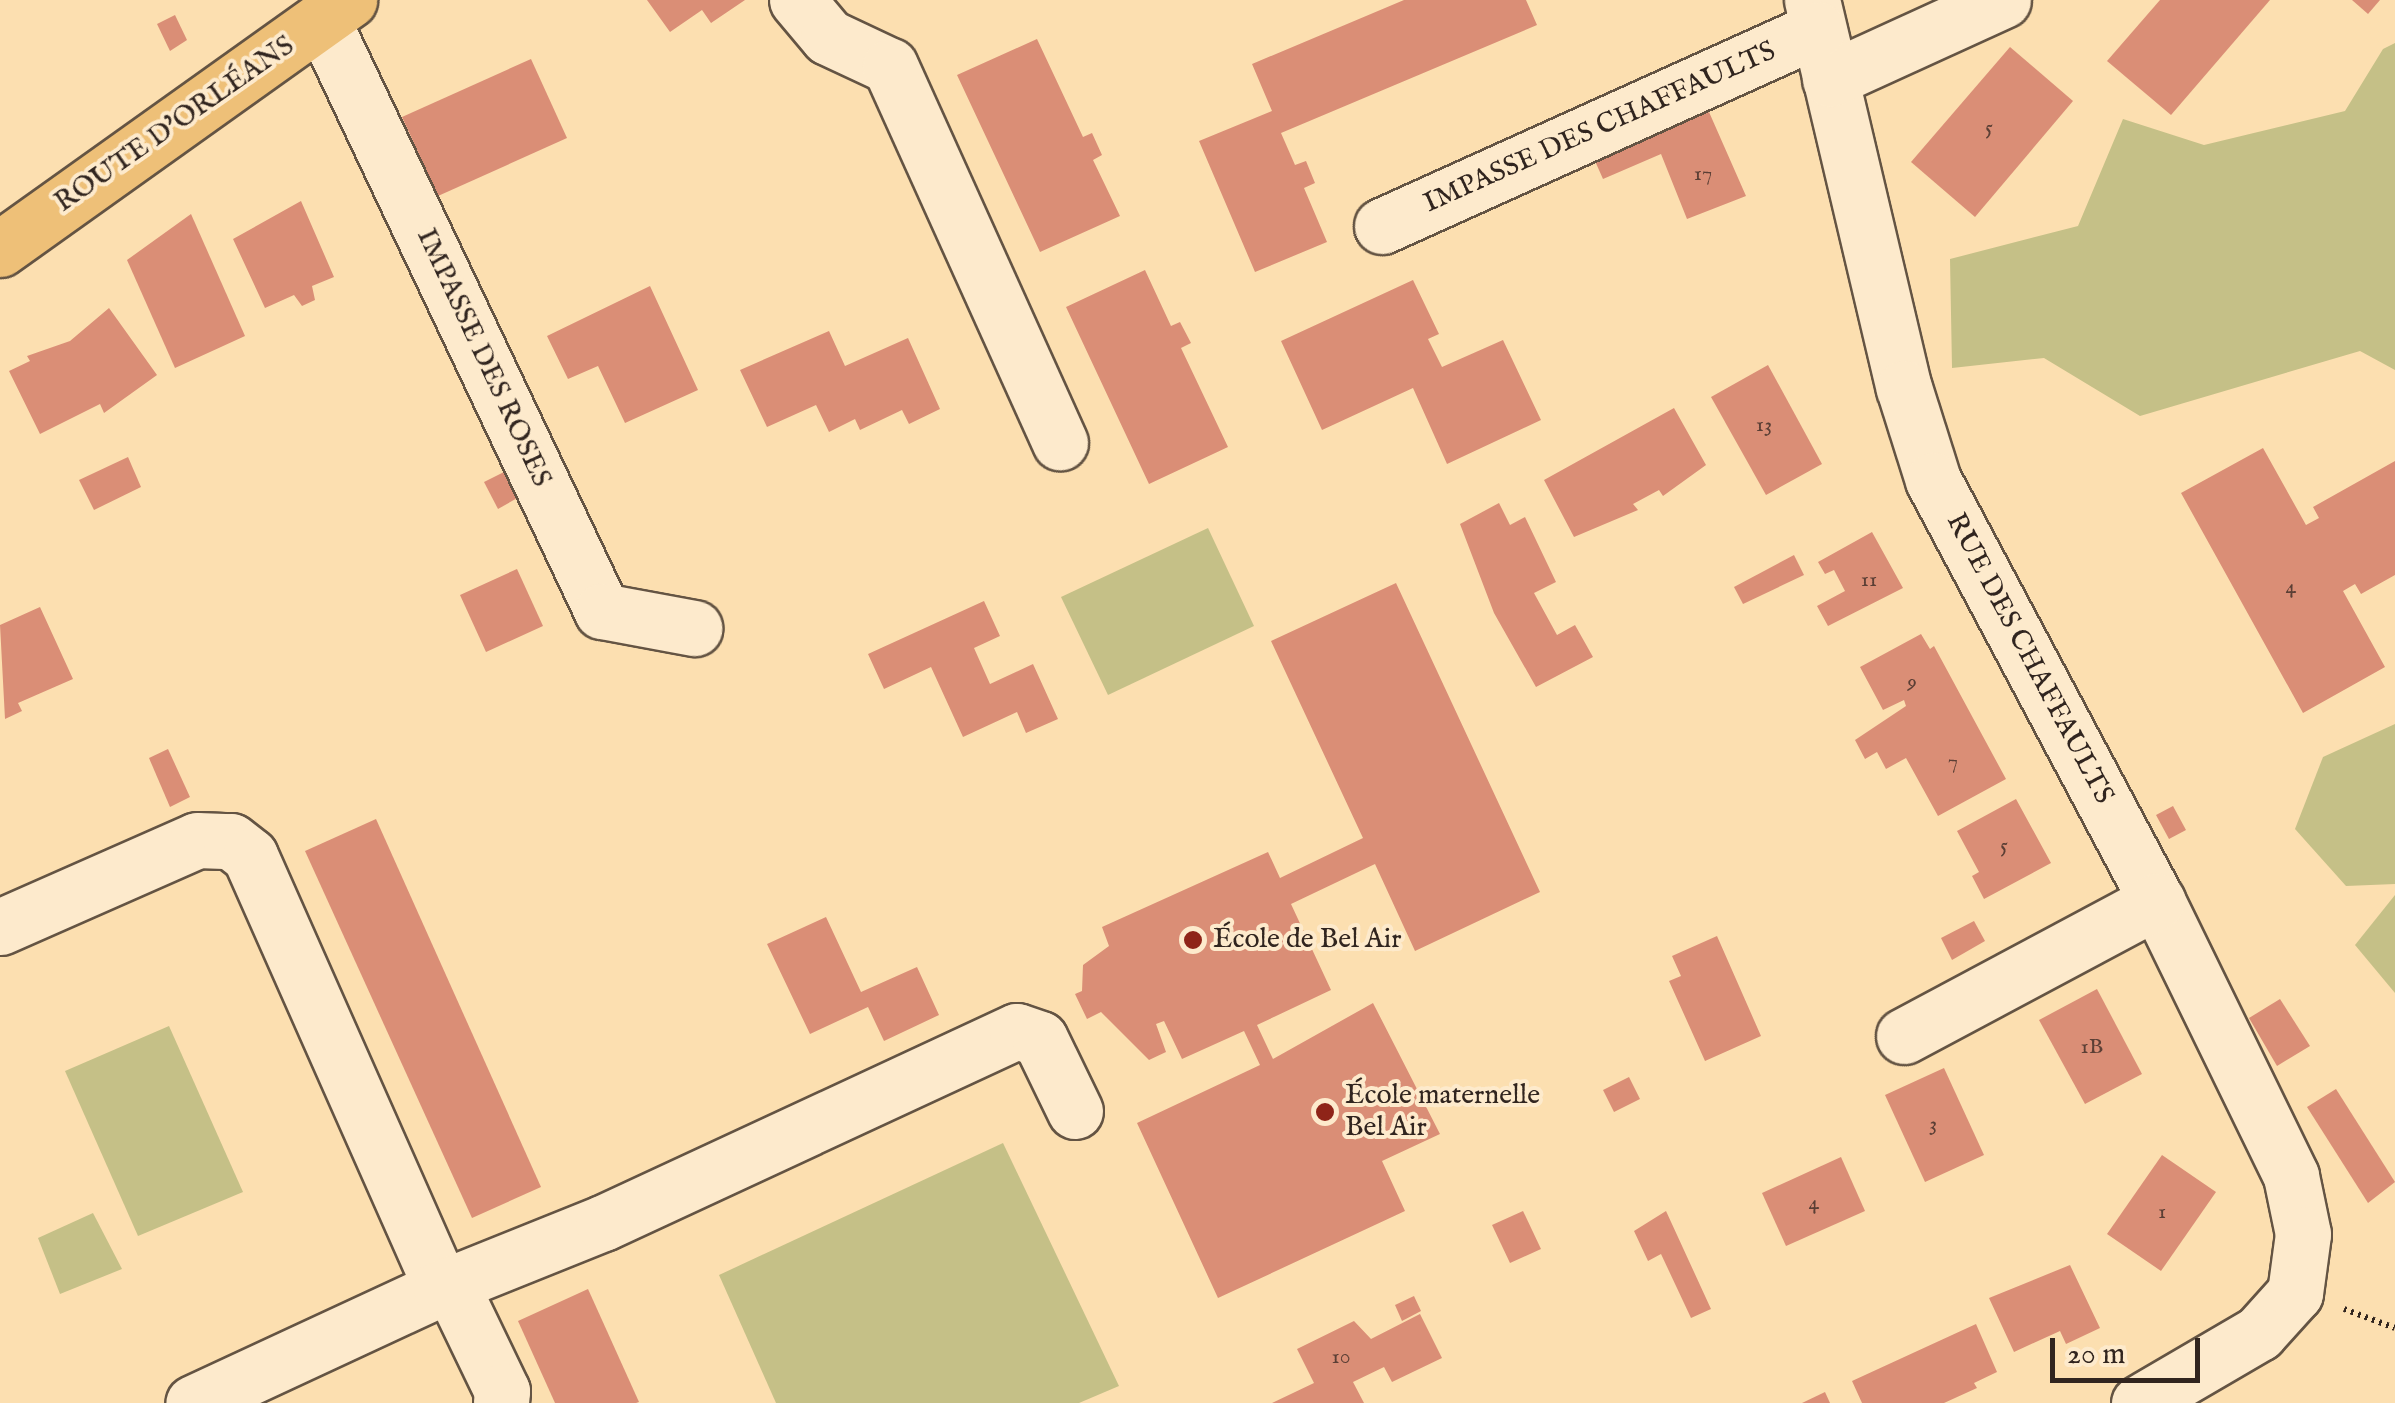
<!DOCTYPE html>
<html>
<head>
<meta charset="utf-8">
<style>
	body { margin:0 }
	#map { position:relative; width:2395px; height:1403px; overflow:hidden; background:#fcdfb0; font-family:"IM FELL English",serif }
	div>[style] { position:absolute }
	.green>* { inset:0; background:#c5c087 }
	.building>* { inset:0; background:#da8e76 }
	.path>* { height:6px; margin-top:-3px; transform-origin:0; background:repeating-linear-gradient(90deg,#31251f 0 2.5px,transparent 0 7.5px) }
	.roads { filter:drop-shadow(2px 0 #645443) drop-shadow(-2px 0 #645443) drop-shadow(0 2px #645443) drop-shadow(0 -2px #645443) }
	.minor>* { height:55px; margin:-27.5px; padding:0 27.5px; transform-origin:27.5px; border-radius:27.5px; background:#fdeacc }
	.major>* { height:55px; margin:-27.5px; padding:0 27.5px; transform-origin:27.5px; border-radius:27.5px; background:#eec078 }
	.dots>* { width:28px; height:28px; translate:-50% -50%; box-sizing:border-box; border:5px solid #fdeacc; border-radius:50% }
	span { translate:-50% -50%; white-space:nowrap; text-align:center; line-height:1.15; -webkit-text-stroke:8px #fdeacc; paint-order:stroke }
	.number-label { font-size:22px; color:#5b3f35 }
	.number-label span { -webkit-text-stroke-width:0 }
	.street-label { font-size:28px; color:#31251f }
	.poi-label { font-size:28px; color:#31251f }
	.left { translate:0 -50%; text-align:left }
	.scale { position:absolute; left:2050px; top:1338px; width:150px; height:45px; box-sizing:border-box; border:5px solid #31251f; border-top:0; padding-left:12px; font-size:30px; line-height:35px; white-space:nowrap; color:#31251f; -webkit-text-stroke:8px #fdeacc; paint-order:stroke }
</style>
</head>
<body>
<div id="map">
	<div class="green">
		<div style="clip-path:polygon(2395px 43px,2395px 370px,2360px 351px,2140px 416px,2044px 358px,1952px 368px,1950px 259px,2078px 226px,2123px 119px,2204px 145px,2345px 111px,2383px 49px)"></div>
		<div style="clip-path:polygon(1208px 528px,1254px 626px,1108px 695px,1061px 597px)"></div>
		<div style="clip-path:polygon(2395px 724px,2395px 884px,2346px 886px,2295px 829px,2323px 757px)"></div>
		<div style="clip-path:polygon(2395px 895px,2395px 993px,2355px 945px)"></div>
		<div style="clip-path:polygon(169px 1026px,243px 1192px,138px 1236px,65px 1071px)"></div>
		<div style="clip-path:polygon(1003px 1143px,1119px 1386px,1079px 1403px,776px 1403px,719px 1275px)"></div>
		<div style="clip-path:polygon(93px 1213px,122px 1269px,60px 1294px,38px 1238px)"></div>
	</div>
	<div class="building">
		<div style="clip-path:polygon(647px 0,745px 0,711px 23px,702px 10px,670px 32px)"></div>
		<div style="clip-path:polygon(1404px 0,1526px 0,1537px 25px,1281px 133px,1295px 165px,1306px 161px,1315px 183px,1304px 188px,1327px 242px,1255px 272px,1199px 141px,1272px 111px,1252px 64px)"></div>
		<div style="clip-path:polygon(2160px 0,2270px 0,2171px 115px,2107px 61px)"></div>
		<div style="clip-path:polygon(2352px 0,2380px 0,2368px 14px)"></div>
		<div style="clip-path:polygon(175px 15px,187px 40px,170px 51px,157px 24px)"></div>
		<div style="clip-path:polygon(1037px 39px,1083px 137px,1092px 133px,1102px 155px,1093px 160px,1120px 216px,1040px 252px,957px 75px)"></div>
		<div style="clip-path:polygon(2010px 47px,2073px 101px,1975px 217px,1911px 162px)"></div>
		<div style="clip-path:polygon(531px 59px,567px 138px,438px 196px,402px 117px)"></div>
		<div style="clip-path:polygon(1709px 112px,1746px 196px,1687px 219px,1661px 154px,1603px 179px,1595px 161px)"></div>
		<div style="clip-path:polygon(301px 201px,334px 277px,312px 286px,315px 300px,302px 306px,294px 295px,265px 308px,233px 239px)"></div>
		<div style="clip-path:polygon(191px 214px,245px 336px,175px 368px,127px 260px)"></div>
		<div style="clip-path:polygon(1145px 270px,1171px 326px,1180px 322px,1191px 343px,1181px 348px,1228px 447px,1149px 484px,1066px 307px)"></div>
		<div style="clip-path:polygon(1413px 280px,1439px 334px,1428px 339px,1442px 367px,1503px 340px,1541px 420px,1447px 464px,1413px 388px,1322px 430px,1281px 341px)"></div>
		<div style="clip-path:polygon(650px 286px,698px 390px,625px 423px,598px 366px,568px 379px,547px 336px)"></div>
		<div style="clip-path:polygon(109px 308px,157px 375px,104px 413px,100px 404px,40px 434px,9px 371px,30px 361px,27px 356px,70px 341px)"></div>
		<div style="clip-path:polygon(829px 331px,845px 366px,908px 338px,940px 409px,909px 424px,902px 410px,860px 430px,855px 419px,829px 432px,816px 405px,767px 427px,740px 370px)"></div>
		<div style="clip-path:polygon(1768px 365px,1822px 464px,1766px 495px,1711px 397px)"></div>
		<div style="clip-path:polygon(1674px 408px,1706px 465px,1663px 496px,1659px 490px,1633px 504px,1638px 510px,1574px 537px,1544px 480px)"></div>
		<div style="clip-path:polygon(2263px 448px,2306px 525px,2319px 518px,2313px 507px,2395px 461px,2395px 575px,2361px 594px,2355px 584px,2343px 591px,2385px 667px,2303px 713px,2181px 493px)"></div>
		<div style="clip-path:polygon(128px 457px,141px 487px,94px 510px,79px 480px)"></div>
		<div style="clip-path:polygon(506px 471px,519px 497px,498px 509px,484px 482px)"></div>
		<div style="clip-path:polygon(1499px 503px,1510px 525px,1525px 517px,1556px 582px,1534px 593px,1557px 635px,1575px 625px,1593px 657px,1536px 687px,1494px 613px,1460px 524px)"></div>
		<div style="clip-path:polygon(1872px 532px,1903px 588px,1828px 626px,1817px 606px,1845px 591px,1834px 570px,1825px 574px,1818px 562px)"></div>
		<div style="clip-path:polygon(1794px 555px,1804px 575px,1743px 604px,1734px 587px)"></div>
		<div style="clip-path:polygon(517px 569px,543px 626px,486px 652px,460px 595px)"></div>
		<div style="clip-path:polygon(1396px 583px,1540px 892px,1415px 951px,1375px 864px,1291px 904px,1331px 990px,1257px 1025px,1273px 1059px,1373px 1003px,1440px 1134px,1382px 1161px,1405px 1211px,1218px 1298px,1137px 1123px,1260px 1065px,1244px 1031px,1182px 1059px,1164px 1021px,1156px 1024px,1166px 1052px,1149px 1060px,1101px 1012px,1087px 1019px,1075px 994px,1082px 991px,1083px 965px,1109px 946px,1102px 927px,1268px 852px,1280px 878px,1363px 838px,1271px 641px)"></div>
		<div style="clip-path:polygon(984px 601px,1000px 636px,974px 648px,990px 684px,1033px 664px,1058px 719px,1026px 733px,1017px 712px,963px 737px,931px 667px,884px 689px,868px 654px)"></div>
		<div style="clip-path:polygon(40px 607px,73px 679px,18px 703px,22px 711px,5px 719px,0 625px)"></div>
		<div style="clip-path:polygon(1921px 634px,1930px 649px,1934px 646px,2006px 779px,1938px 816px,1906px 758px,1886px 769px,1877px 752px,1865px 759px,1855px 740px,1906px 706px,1904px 700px,1883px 710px,1860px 667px)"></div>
		<div style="clip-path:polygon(168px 749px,190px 797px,170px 807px,149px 758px)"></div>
		<div style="clip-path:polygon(2016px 799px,2051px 863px,1984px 899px,1972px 876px,1979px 872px,1957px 831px)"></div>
		<div style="clip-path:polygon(2173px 806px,2186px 830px,2169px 839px,2156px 815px)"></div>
		<div style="clip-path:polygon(376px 819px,541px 1187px,472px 1218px,305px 851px)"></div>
		<div style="clip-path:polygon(826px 917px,861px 992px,917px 967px,939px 1015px,884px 1041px,868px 1007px,810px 1034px,767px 944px)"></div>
		<div style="clip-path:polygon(1974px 921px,1985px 941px,1952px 960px,1941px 938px)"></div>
		<div style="clip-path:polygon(1717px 936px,1761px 1036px,1705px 1061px,1669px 981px,1681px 976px,1672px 956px)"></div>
		<div style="clip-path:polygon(2097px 989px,2142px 1074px,2085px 1104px,2039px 1020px)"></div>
		<div style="clip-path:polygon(2280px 999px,2310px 1046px,2277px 1066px,2249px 1018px)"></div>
		<div style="clip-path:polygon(1944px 1068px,1984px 1155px,1925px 1182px,1885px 1095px)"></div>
		<div style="clip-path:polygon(1629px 1077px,1640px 1099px,1614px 1112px,1603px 1090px)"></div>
		<div style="clip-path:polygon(2336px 1089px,2395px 1182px,2368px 1203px,2307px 1107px)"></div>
		<div style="clip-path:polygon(2162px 1155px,2216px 1192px,2161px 1271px,2107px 1234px)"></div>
		<div style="clip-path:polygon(1841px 1157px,1865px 1211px,1786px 1246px,1762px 1193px)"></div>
		<div style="clip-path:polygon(1523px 1211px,1541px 1249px,1510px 1263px,1492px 1225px)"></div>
		<div style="clip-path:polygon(1666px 1211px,1711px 1309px,1691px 1318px,1661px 1254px,1648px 1261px,1634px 1231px)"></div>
		<div style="clip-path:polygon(2070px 1265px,2100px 1328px,2066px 1344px,2060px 1331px,2014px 1352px,1989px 1298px)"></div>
		<div style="clip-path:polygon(588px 1289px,639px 1402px,636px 1403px,555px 1403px,518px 1321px)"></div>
		<div style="clip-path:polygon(1414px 1296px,1421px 1311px,1402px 1321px,1395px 1305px)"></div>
		<div style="clip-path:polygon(1420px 1314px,1442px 1358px,1392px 1382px,1384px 1367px,1353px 1382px,1364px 1403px,1272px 1403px,1314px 1383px,1297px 1349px,1354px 1321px,1371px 1339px)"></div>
		<div style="clip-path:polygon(1976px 1324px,1997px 1372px,1974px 1383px,1977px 1388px,1944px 1403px,1862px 1403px,1852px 1381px)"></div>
		<div style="clip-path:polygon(1825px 1392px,1830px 1403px,1802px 1403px)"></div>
	</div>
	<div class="path">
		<div style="left:2344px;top:1309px;width:54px;rotate:20.4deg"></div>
	</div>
	<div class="roads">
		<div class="minor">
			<div style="left:797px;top:0;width:48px;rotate:50deg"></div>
			<div style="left:828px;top:37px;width:68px;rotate:25.1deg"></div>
			<div style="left:890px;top:66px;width:413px;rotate:65.7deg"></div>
			<div style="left:1812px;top:0;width:399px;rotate:76.7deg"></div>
			<div style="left:1904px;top:388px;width:96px;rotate:72.5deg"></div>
			<div style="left:1933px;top:480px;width:477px;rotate:62deg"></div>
			<div style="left:2157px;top:901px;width:306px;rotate:64deg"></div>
			<div style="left:2291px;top:1176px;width:59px;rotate:78.3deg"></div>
			<div style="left:2303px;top:1234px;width:60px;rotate:97.7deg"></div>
			<div style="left:2295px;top:1293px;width:54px;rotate:132deg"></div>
			<div style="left:2259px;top:1333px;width:139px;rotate:149.7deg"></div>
			<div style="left:322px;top:20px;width:654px;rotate:64.65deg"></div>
			<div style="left:602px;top:611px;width:94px;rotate:10.5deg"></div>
			<div style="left:1830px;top:79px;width:190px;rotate:-24.5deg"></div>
			<div style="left:1382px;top:226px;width:478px;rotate:-24.3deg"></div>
			<div style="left:0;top:927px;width:215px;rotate:-23.8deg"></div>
			<div style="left:197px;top:840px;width:34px;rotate:2deg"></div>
			<div style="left:231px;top:841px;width:24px;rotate:38deg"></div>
			<div style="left:250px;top:856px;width:472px;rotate:66.1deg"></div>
			<div style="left:441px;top:1288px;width:273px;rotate:155.1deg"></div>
			<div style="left:1904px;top:1036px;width:287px;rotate:-28.1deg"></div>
			<div style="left:450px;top:1283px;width:120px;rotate:64.3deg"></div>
			<div style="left:502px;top:1391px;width:12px;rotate:95deg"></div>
			<div style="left:441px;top:1288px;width:175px;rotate:-21.9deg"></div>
			<div style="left:603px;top:1223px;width:456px;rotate:-24.9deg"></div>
			<div style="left:1017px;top:1031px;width:24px;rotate:19deg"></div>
			<div style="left:1040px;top:1039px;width:80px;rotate:64.1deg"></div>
		</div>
		<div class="major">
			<div style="left:0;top:249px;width:429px;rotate:-35.5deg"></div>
		</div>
	</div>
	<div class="dots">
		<div style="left:1193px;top:940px;background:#8f2418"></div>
		<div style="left:1325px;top:1112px;background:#8f2418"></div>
	</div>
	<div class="number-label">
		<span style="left:1989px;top:129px">5</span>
		<span style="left:1703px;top:175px">17</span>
		<span style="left:1764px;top:426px">13</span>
		<span style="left:1869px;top:581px">11</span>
		<span style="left:2291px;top:588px">4</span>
		<span style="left:1912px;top:683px">9</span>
		<span style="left:1953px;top:763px">7</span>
		<span style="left:2004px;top:847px">5</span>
		<span style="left:2092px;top:1048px">1B</span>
		<span style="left:1933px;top:1125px">3</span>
		<span style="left:1814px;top:1204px">4</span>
		<span style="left:2162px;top:1213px">1</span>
		<span style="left:1341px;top:1358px">10</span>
	</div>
	<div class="street-label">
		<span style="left:175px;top:125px;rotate:-35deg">ROUTE D'ORLÉANS</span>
		<span style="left:1600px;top:128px;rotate:-24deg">IMPASSE DES CHAFFAULTS</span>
		<span style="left:483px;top:358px;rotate:65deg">IMPASSE DES ROSES</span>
		<span style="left:2029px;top:659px;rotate:62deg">RUE DES CHAFFAULTS</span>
	</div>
	<div class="poi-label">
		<span class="left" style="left:1213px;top:940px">École de Bel Air</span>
		<span class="left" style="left:1345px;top:1112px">École maternelle<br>Bel Air</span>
	</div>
	<div class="scale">20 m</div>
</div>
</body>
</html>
